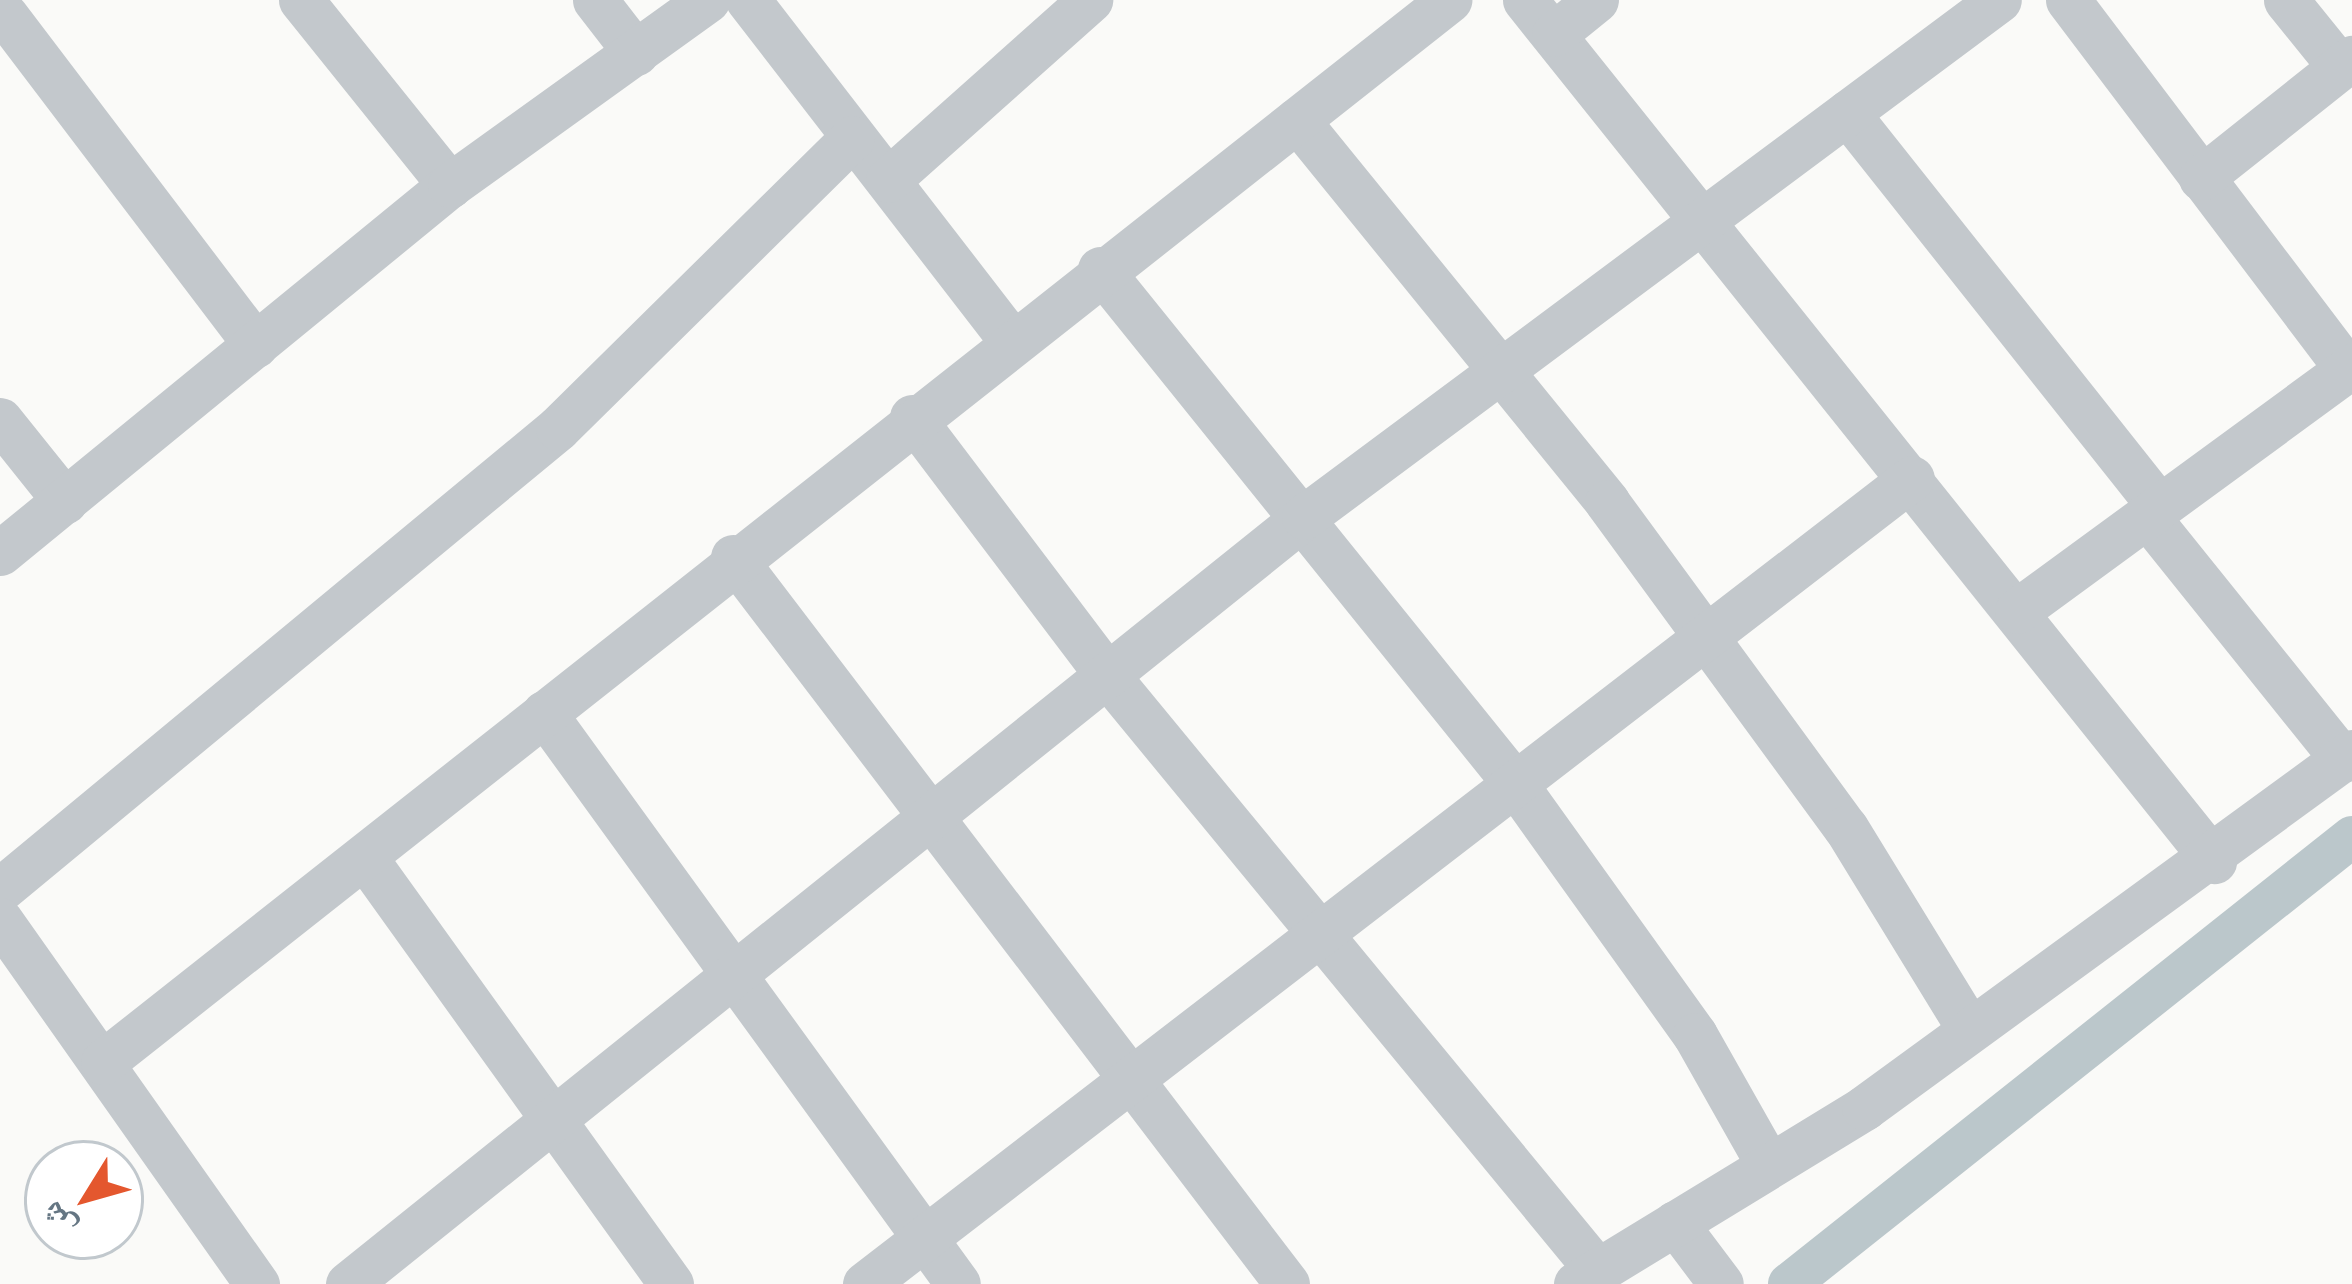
<!DOCTYPE html>
<html>
<head>
<meta charset="utf-8">
<style>
	body { margin:0 }
	#map { position:relative; width:2352px; height:1284px; overflow:hidden; background:#fafaf8; font-family:"DM Sans","Noto Naskh Arabic",sans-serif }
	div>[style] { position:absolute }
	.canal>* { height:42px; margin:-21px; padding:0 21px; transform-origin:21px; border-radius:21px; background:#bbc7cb }
	.minor>* { height:45px; margin:-22.5px; padding:0 22.5px; transform-origin:22.5px; border-radius:22.5px; background:#c3c8cc }
	span { translate:-50% -50%; white-space:nowrap; text-align:center; line-height:1.15; -webkit-text-stroke:12px #fff; paint-order:stroke }
	.north { position:absolute; left:24px; top:1140px; width:120px; height:120px; box-sizing:border-box; background:#fff; border:3px solid #c1c8cd; border-radius:50%; rotate:233deg; font-size:33px; font-weight:700; line-height:48px; text-align:center; color:#657683 }
	.north::after { content:''; display:block; margin:auto; width:42px; height:54px; background:#e4572e; clip-path:polygon(50% 0,100% 100%,50% 72%,0 100%) }
</style>
</head>
<body>
<div id="map">
	<div class="canal">
		<div style="left:1789px;top:1284px;width:719px;rotate:-38.45deg"></div>
	</div>
	<div class="minor">
		<div style="left:301px;top:0;width:238px;rotate:51.2deg"></div>
		<div style="left:595px;top:0;width:67px;rotate:52.3deg"></div>
		<div style="left:748px;top:0;width:428px;rotate:52.3deg"></div>
		<div style="left:1525px;top:0;width:1103px;rotate:51.33deg"></div>
		<div style="left:2068px;top:0;width:464px;rotate:52.9deg"></div>
		<div style="left:2286px;top:0;width:86px;rotate:51.1deg"></div>
		<div style="left:6px;top:16px;width:413px;rotate:52.8deg"></div>
		<div style="left:1554px;top:34px;width:54px;rotate:-39deg"></div>
		<div style="left:1847px;top:113px;width:503px;rotate:51.54deg"></div>
		<div style="left:1297px;top:120px;width:492px;rotate:50.9deg"></div>
		<div style="left:1607px;top:502px;width:404px;rotate:53.8deg"></div>
		<div style="left:1846px;top:828px;width:230px;rotate:58.5deg"></div>
		<div style="left:2201px;top:178px;width:193px;rotate:-38.5deg"></div>
		<div style="left:888px;top:180px;width:271px;rotate:-41.7deg"></div>
		<div style="left:1100px;top:269px;width:663px;rotate:51.12deg"></div>
		<div style="left:1516px;top:785px;width:307px;rotate:54.4deg"></div>
		<div style="left:1695px;top:1035px;width:148px;rotate:60.5deg"></div>
		<div style="left:912px;top:417px;width:323px;rotate:52.9deg"></div>
		<div style="left:1107px;top:675px;width:771px;rotate:50.53deg"></div>
		<div style="left:0;top:420px;width:104px;rotate:51.3deg"></div>
		<div style="left:2147px;top:516px;width:313px;rotate:51.2deg"></div>
		<div style="left:0;top:553px;width:581px;rotate:-39.28deg"></div>
		<div style="left:450px;top:185px;width:317px;rotate:-35.7deg"></div>
		<div style="left:733px;top:557px;width:914px;rotate:52.69deg"></div>
		<div style="left:2017px;top:611px;width:415px;rotate:-36.2deg"></div>
		<div style="left:544px;top:713px;width:705px;rotate:54.06deg"></div>
		<div style="left:366px;top:859px;width:523px;rotate:54.33deg"></div>
		<div style="left:0;top:890px;width:724px;rotate:-39.62deg"></div>
		<div style="left:558px;top:428px;width:413px;rotate:-44.6deg"></div>
		<div style="left:0;top:920px;width:446px;rotate:54.8deg"></div>
		<div style="left:103px;top:1062px;width:1715px;rotate:-38.27deg"></div>
		<div style="left:1675px;top:1223px;width:76px;rotate:53deg"></div>
		<div style="left:348px;top:1284px;width:1226px;rotate:-38.74deg"></div>
		<div style="left:1304px;top:517px;width:866px;rotate:-36.65deg"></div>
		<div style="left:865px;top:1284px;width:1321px;rotate:-37.59deg"></div>
		<div style="left:1576px;top:1284px;width:338px;rotate:-31.4deg"></div>
		<div style="left:1864px;top:1108px;width:604px;rotate:-36.11deg"></div>
	</div>
	<div class="north">ش</div>
</div>
</body>
</html>
